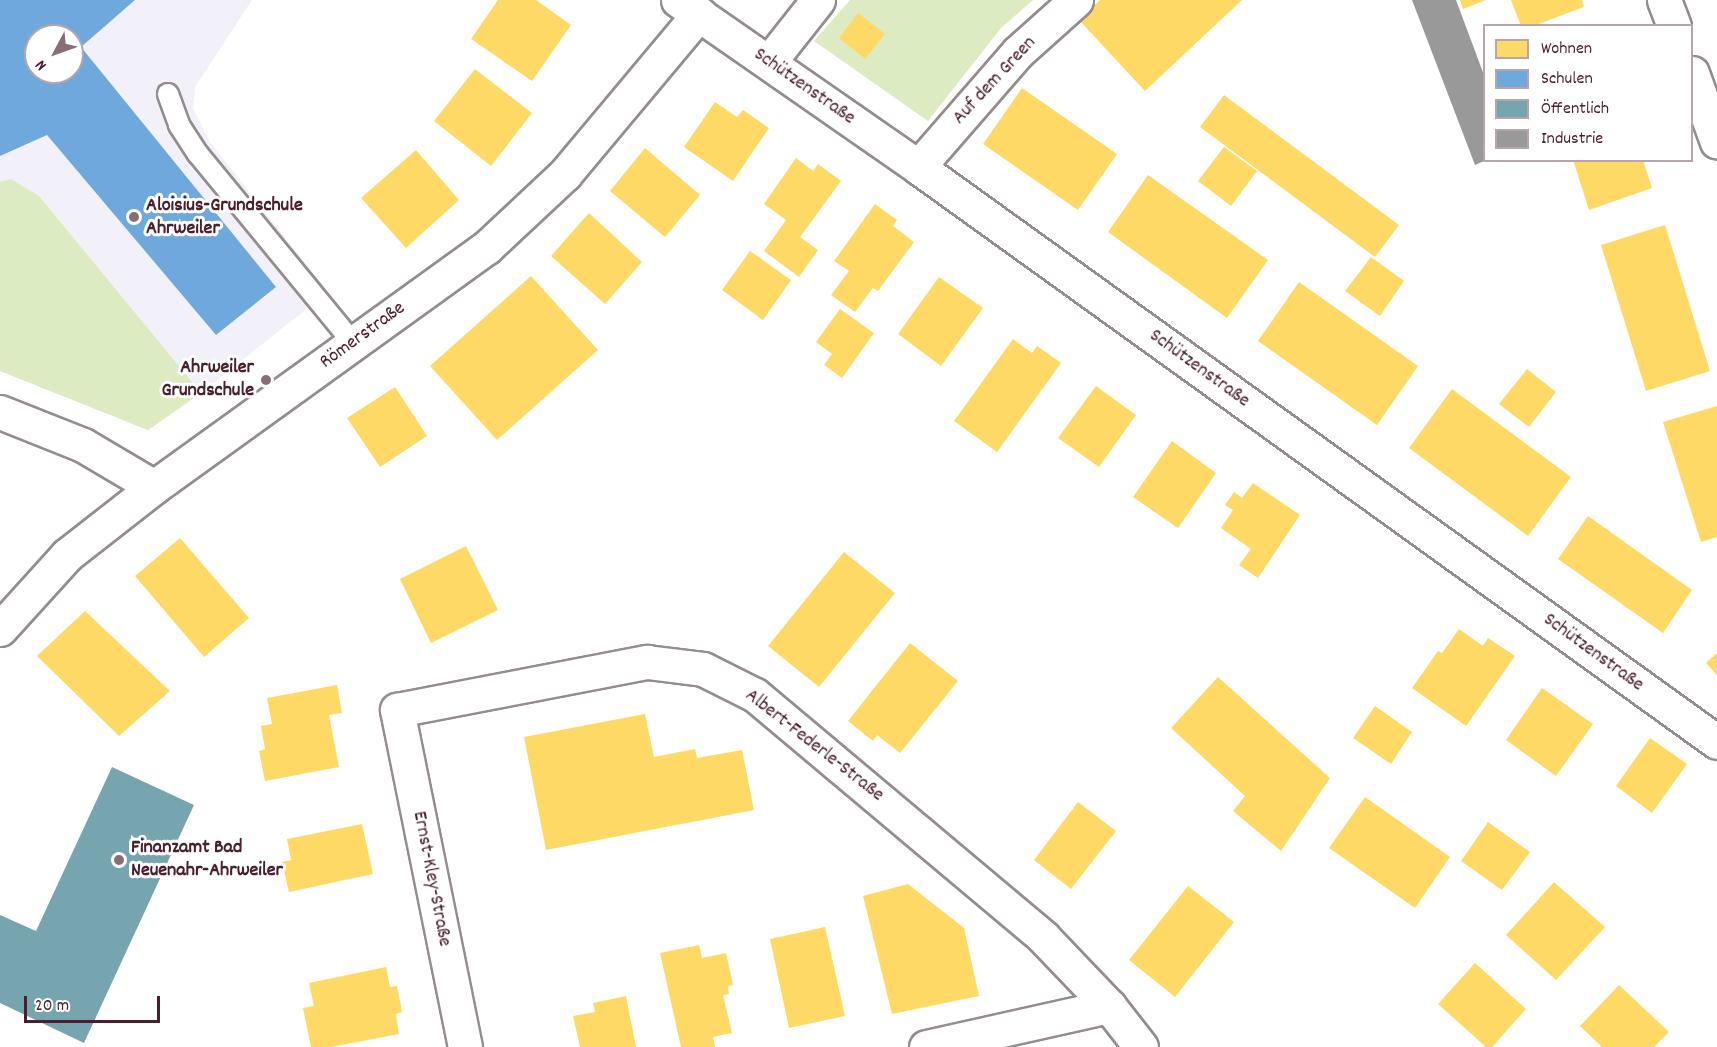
<!DOCTYPE html>
<html>
<head>
<meta charset="utf-8">
<style>
	body { margin:0 }
	#map { position:relative; width:1717px; height:1047px; overflow:hidden; background:#fff; font-family:Dekko,sans-serif }
	div>[style] { position:absolute }
	.built>* { inset:0; background:#f2f1fa }
	.green>* { inset:0; background:#ddebc2 }
	.homes>* { inset:0; background:#ffd966 }
	.schools>* { inset:0; background:#6fa8dc }
	.public>* { inset:0; background:#76a5af }
	.industry>* { inset:0; background:#999 }
	.roads { filter:drop-shadow(2px 0 #948c8e) drop-shadow(-2px 0 #948c8e) drop-shadow(0 2px #948c8e) drop-shadow(0 -2px #948c8e) }
	.lane>* { height:20px; margin:-10px; padding:0 10px; transform-origin:10px; border-radius:10px; background:#fff }
	.street>* { height:33px; margin:-16.5px; padding:0 16.5px; transform-origin:16.5px; border-radius:16.5px; background:#fff }
	.dots>* { width:16px; height:16px; translate:-50% -50%; box-sizing:border-box; border:3px solid #fff; border-radius:50% }
	span { translate:-50% -50%; white-space:nowrap; text-align:center; line-height:1.15; -webkit-text-stroke:6px #fff; paint-order:stroke }
	.street-label { font-size:20px; color:#4a1f2b }
	.poi-label { font-size:20px; color:#4a1f2b; font-weight:700 }
	.left { translate:0 -50%; text-align:left }
	.right { translate:-100% -50%; text-align:right }
	.legend { position:absolute; left:1483px; top:24px; width:210px; height:138px; box-sizing:border-box; background:#fff; border:2px solid #b7a5aa; margin:0; padding:8px 10px; list-style:none; font-size:18px; color:#4a1f2b }
	.legend li { display:flex; align-items:center; gap:12px; height:30px }
	.legend b { width:30px; border:2px solid #b7a5aa }
	.north { position:absolute; left:24px; top:24px; width:60px; height:60px; box-sizing:border-box; background:#fff; border:2px solid #b7a5aa; border-radius:50%; rotate:229deg; font-size:16px; font-weight:700; line-height:24px; text-align:center; color:#4a1f2b }
	.north::after { content:''; display:block; margin:auto; width:21px; height:27px; background:#896d75; clip-path:polygon(50% 0,100% 100%,50% 72%,0 100%) }
	.scale { position:absolute; left:24px; top:996px; width:136px; height:27px; box-sizing:border-box; border:3px solid #4a1f2b; border-top:0; padding-left:8px; font-size:18px; line-height:21px; white-space:nowrap; color:#4a1f2b; -webkit-text-stroke:4px #fff; paint-order:stroke }
</style>
</head>
<body>
<div id="map">
	<div class="built">
		<div style="clip-path:polygon(evenodd,0 0,252px 0,195px 87px,193px 108px,210px 142px,328px 292px,201px 393px,148px 430px,0 371px,0 0,36px 36px,72px 36px,72px 72px,36px 72px,36px 36px)"></div>
	</div>
	<div class="green">
		<div style="clip-path:polygon(850px 0,1033px 0,1001px 28px,928px 121px,814px 41px)"></div>
		<div style="clip-path:polygon(11px 179px,39px 196px,201px 393px,148px 430px,0 371px,0 182px)"></div>
	</div>
	<div class="homes">
		<div style="clip-path:polygon(498px 0,536px 0,571px 25px,532px 81px,471px 39px)"></div>
		<div style="clip-path:polygon(1100px 0,1242px 0,1145px 91px,1079px 20px)"></div>
		<div style="clip-path:polygon(1460px 0,1486px 0,1463px 9px)"></div>
		<div style="clip-path:polygon(1511px 0,1582px 0,1584px 7px,1533px 26px,1521px 26px)"></div>
		<div style="clip-path:polygon(858px 13px,885px 34px,865px 59px,839px 38px)"></div>
		<div style="clip-path:polygon(475px 69px,532px 113px,491px 166px,434px 121px)"></div>
		<div style="clip-path:polygon(1022px 88px,1117px 154px,1078px 210px,983px 144px)"></div>
		<div style="clip-path:polygon(1224px 95px,1399px 225px,1375px 257px,1200px 127px)"></div>
		<div style="clip-path:polygon(715px 102px,737px 117px,743px 110px,769px 128px,733px 181px,684px 147px)"></div>
		<div style="clip-path:polygon(1224px 147px,1257px 171px,1231px 206px,1198px 181px)"></div>
		<div style="clip-path:polygon(645px 148px,700px 195px,665px 237px,610px 191px)"></div>
		<div style="clip-path:polygon(416px 150px,459px 200px,406px 248px,361px 198px)"></div>
		<div style="clip-path:polygon(796px 158px,813px 171px,818px 164px,841px 181px,800px 237px,818px 250px,799px 277px,764px 251px,786px 220px,764px 204px)"></div>
		<div style="clip-path:polygon(1573px 160px,1643px 160px,1652px 188px,1589px 210px)"></div>
		<div style="clip-path:polygon(1148px 175px,1268px 260px,1227px 318px,1108px 232px)"></div>
		<div style="clip-path:polygon(875px 204px,897px 220px,893px 226px,914px 242px,878px 291px,873px 288px,855px 312px,831px 295px,849px 271px,834px 261px)"></div>
		<div style="clip-path:polygon(589px 213px,642px 262px,605px 304px,551px 256px)"></div>
		<div style="clip-path:polygon(1665px 225px,1710px 371px,1646px 391px,1601px 245px)"></div>
		<div style="clip-path:polygon(750px 251px,791px 280px,763px 320px,722px 290px)"></div>
		<div style="clip-path:polygon(1371px 257px,1404px 281px,1380px 316px,1345px 291px)"></div>
		<div style="clip-path:polygon(531px 276px,598px 350px,497px 440px,430px 366px)"></div>
		<div style="clip-path:polygon(939px 277px,983px 308px,941px 366px,898px 334px)"></div>
		<div style="clip-path:polygon(1299px 282px,1418px 366px,1377px 425px,1258px 341px)"></div>
		<div style="clip-path:polygon(840px 309px,874px 333px,842px 378px,824px 365px,832px 354px,816px 342px)"></div>
		<div style="clip-path:polygon(1013px 339px,1032px 353px,1037px 346px,1061px 363px,997px 452px,954px 421px)"></div>
		<div style="clip-path:polygon(1527px 369px,1556px 392px,1529px 427px,1499px 404px)"></div>
		<div style="clip-path:polygon(1096px 386px,1136px 415px,1099px 467px,1058px 438px)"></div>
		<div style="clip-path:polygon(395px 387px,427px 436px,380px 467px,347px 418px)"></div>
		<div style="clip-path:polygon(1452px 389px,1571px 477px,1528px 536px,1409px 448px)"></div>
		<div style="clip-path:polygon(1717px 406px,1717px 537px,1701px 542px,1663px 422px)"></div>
		<div style="clip-path:polygon(1172px 441px,1216px 473px,1178px 528px,1133px 497px)"></div>
		<div style="clip-path:polygon(1253px 483px,1300px 515px,1258px 578px,1239px 565px,1251px 549px,1221px 528px,1233px 510px,1225px 505px,1234px 492px,1242px 498px)"></div>
		<div style="clip-path:polygon(1588px 516px,1692px 590px,1663px 633px,1558px 559px)"></div>
		<div style="clip-path:polygon(180px 538px,249px 618px,204px 657px,135px 576px)"></div>
		<div style="clip-path:polygon(466px 546px,498px 610px,431px 643px,400px 579px)"></div>
		<div style="clip-path:polygon(844px 552px,895px 593px,819px 687px,768px 646px)"></div>
		<div style="clip-path:polygon(85px 611px,170px 691px,119px 736px,37px 656px)"></div>
		<div style="clip-path:polygon(1459px 629px,1483px 646px,1488px 638px,1515px 656px,1466px 726px,1412px 688px,1438px 651px,1442px 653px)"></div>
		<div style="clip-path:polygon(910px 643px,958px 681px,900px 753px,877px 735px,873px 741px,848px 721px)"></div>
		<div style="clip-path:polygon(1717px 653px,1717px 675px,1706px 663px)"></div>
		<div style="clip-path:polygon(1218px 677px,1330px 778px,1281px 851px,1233px 811px,1245px 796px,1171px 728px)"></div>
		<div style="clip-path:polygon(337px 685px,342px 713px,329px 715px,339px 767px,265px 781px,259px 751px,265px 749px,261px 726px,272px 724px,267px 698px)"></div>
		<div style="clip-path:polygon(1542px 688px,1593px 724px,1556px 776px,1506px 740px)"></div>
		<div style="clip-path:polygon(1375px 706px,1412px 732px,1391px 764px,1353px 738px)"></div>
		<div style="clip-path:polygon(645px 714px,654px 757px,695px 749px,697px 758px,742px 750px,754px 810px,546px 850px,524px 737px)"></div>
		<div style="clip-path:polygon(1650px 738px,1687px 764px,1652px 813px,1616px 786px)"></div>
		<div style="clip-path:polygon(1365px 797px,1450px 857px,1415px 908px,1329px 848px)"></div>
		<div style="clip-path:polygon(1078px 802px,1116px 831px,1071px 889px,1034px 860px)"></div>
		<div style="clip-path:polygon(1488px 822px,1530px 852px,1502px 890px,1461px 861px)"></div>
		<div style="clip-path:polygon(362px 824px,373px 874px,289px 892px,282px 862px,291px 860px,287px 839px)"></div>
		<div style="clip-path:polygon(1554px 882px,1605px 927px,1556px 980px,1506px 935px)"></div>
		<div style="clip-path:polygon(908px 884px,964px 928px,979px 996px,892px 1014px,863px 896px)"></div>
		<div style="clip-path:polygon(1188px 886px,1234px 922px,1175px 997px,1129px 960px)"></div>
		<div style="clip-path:polygon(825px 927px,845px 1016px,789px 1028px,770px 939px)"></div>
		<div style="clip-path:polygon(699px 945px,702px 958px,726px 953px,733px 985px,728px 986px,729px 994px,723px 995px,732px 1033px,713px 1037px,715px 1047px,681px 1047px,660px 953px)"></div>
		<div style="clip-path:polygon(1475px 963px,1526px 1009px,1492px 1047px,1486px 1047px,1438px 1004px)"></div>
		<div style="clip-path:polygon(386px 967px,390px 987px,397px 986px,402px 1012px,396px 1014px,399px 1034px,331px 1047px,311px 1047px,303px 1008px,314px 1006px,309px 983px)"></div>
		<div style="clip-path:polygon(1619px 985px,1669px 1032px,1654px 1047px,1602px 1047px,1580px 1026px)"></div>
		<div style="clip-path:polygon(626px 996px,636px 1047px,580px 1047px,573px 1016px,595px 1012px,593px 1003px)"></div>
	</div>
	<div class="schools">
		<div style="clip-path:polygon(evenodd,0 0,135px 0,81px 47px,276px 287px,216px 335px,47px 135px,0 156px,0 0,36px 36px,72px 36px,72px 72px,36px 72px,36px 36px)"></div>
	</div>
	<div class="public">
		<div style="clip-path:polygon(112px 767px,194px 805px,84px 1043px,0 1003px,0 915px,36px 931px)"></div>
	</div>
	<div class="industry">
		<div style="clip-path:polygon(1412px 0,1456px 0,1484px 75px,1484px 161px,1475px 165px)"></div>
	</div>
	<div class="roads">
		<div class="lane">
			<div style="left:168px;top:94px;width:33px;rotate:70deg"></div>
			<div style="left:179px;top:125px;width:35px;rotate:57deg"></div>
			<div style="left:198px;top:154px;width:244px;rotate:50.6deg"></div>
		</div>
		<div class="street">
			<div style="left:678px;top:0;width:292px;rotate:34.8deg"></div>
			<div style="left:918px;top:167px;width:984px;rotate:35.74deg"></div>
			<div style="left:1664px;top:0;width:28px;rotate:69deg"></div>
			<div style="left:769px;top:62px;width:79px;rotate:-51.7deg"></div>
			<div style="left:1692px;top:73px;width:73px;rotate:70.1deg"></div>
			<div style="left:918px;top:167px;width:152px;rotate:-49deg"></div>
			<div style="left:1018px;top:52px;width:78px;rotate:-41.9deg"></div>
			<div style="left:0;top:412px;width:89px;rotate:21.7deg"></div>
			<div style="left:83px;top:445px;width:82px;rotate:30.6deg"></div>
			<div style="left:0;top:629px;width:100px;rotate:-47.8deg"></div>
			<div style="left:67px;top:555px;width:110px;rotate:-38deg"></div>
			<div style="left:154px;top:487px;width:410px;rotate:-35.8deg"></div>
			<div style="left:487px;top:247px;width:107px;rotate:-43.1deg"></div>
			<div style="left:565px;top:174px;width:209px;rotate:-50.1deg"></div>
			<div style="left:465px;top:1047px;width:344px;rotate:-101.4deg"></div>
			<div style="left:397px;top:710px;width:255px;rotate:-10.9deg"></div>
			<div style="left:647px;top:662px;width:56px;rotate:7.1deg"></div>
			<div style="left:703px;top:669px;width:58px;rotate:26.6deg"></div>
			<div style="left:755px;top:695px;width:376px;rotate:40deg"></div>
			<div style="left:1043px;top:937px;width:95px;rotate:46.3deg"></div>
			<div style="left:1109px;top:1006px;width:52px;rotate:52deg"></div>
			<div style="left:926px;top:1047px;width:188px;rotate:-12.6deg"></div>
		</div>
	</div>
	<div class="dots">
		<div style="left:134px;top:217px;background:#896d75"></div>
		<div style="left:266px;top:380px;background:#896d75"></div>
		<div style="left:119px;top:860px;background:#896d75"></div>
	</div>
	<div class="street-label">
		<span style="left:995px;top:81px;rotate:-47deg">Auf dem Green</span>
		<span style="left:804px;top:87px;rotate:35deg">Schützenstraße</span>
		<span style="left:363px;top:336px;rotate:-36deg">Römerstraße</span>
		<span style="left:1199px;top:369px;rotate:36deg">Schützenstraße</span>
		<span style="left:1593px;top:653px;rotate:36deg">Schützenstraße</span>
		<span style="left:814px;top:746px;rotate:38deg">Albert-Federle-Straße</span>
		<span style="left:431px;top:879px;rotate:79deg">Ernst-Kley-Straße</span>
	</div>
	<div class="poi-label">
		<span class="left" style="left:146px;top:218px">Aloisius-Grundschule<br>Ahrweiler</span>
		<span class="right" style="left:254px;top:380px">Ahrweiler<br>Grundschule</span>
		<span class="left" style="left:131px;top:860px">Finanzamt Bad<br>Neuenahr-Ahrweiler</span>
	</div>
	<ul class="legend">
	<li><b style="height:16px;background:#ffd966"></b>Wohnen</li>
	<li><b style="height:16px;background:#6fa8dc"></b>Schulen</li>
	<li><b style="height:16px;background:#76a5af"></b>Öffentlich</li>
	<li><b style="height:16px;background:#999"></b>Industrie</li>
	</ul>
	<div class="north">N</div>
	<div class="scale">20 m</div>
</div>
</body>
</html>
